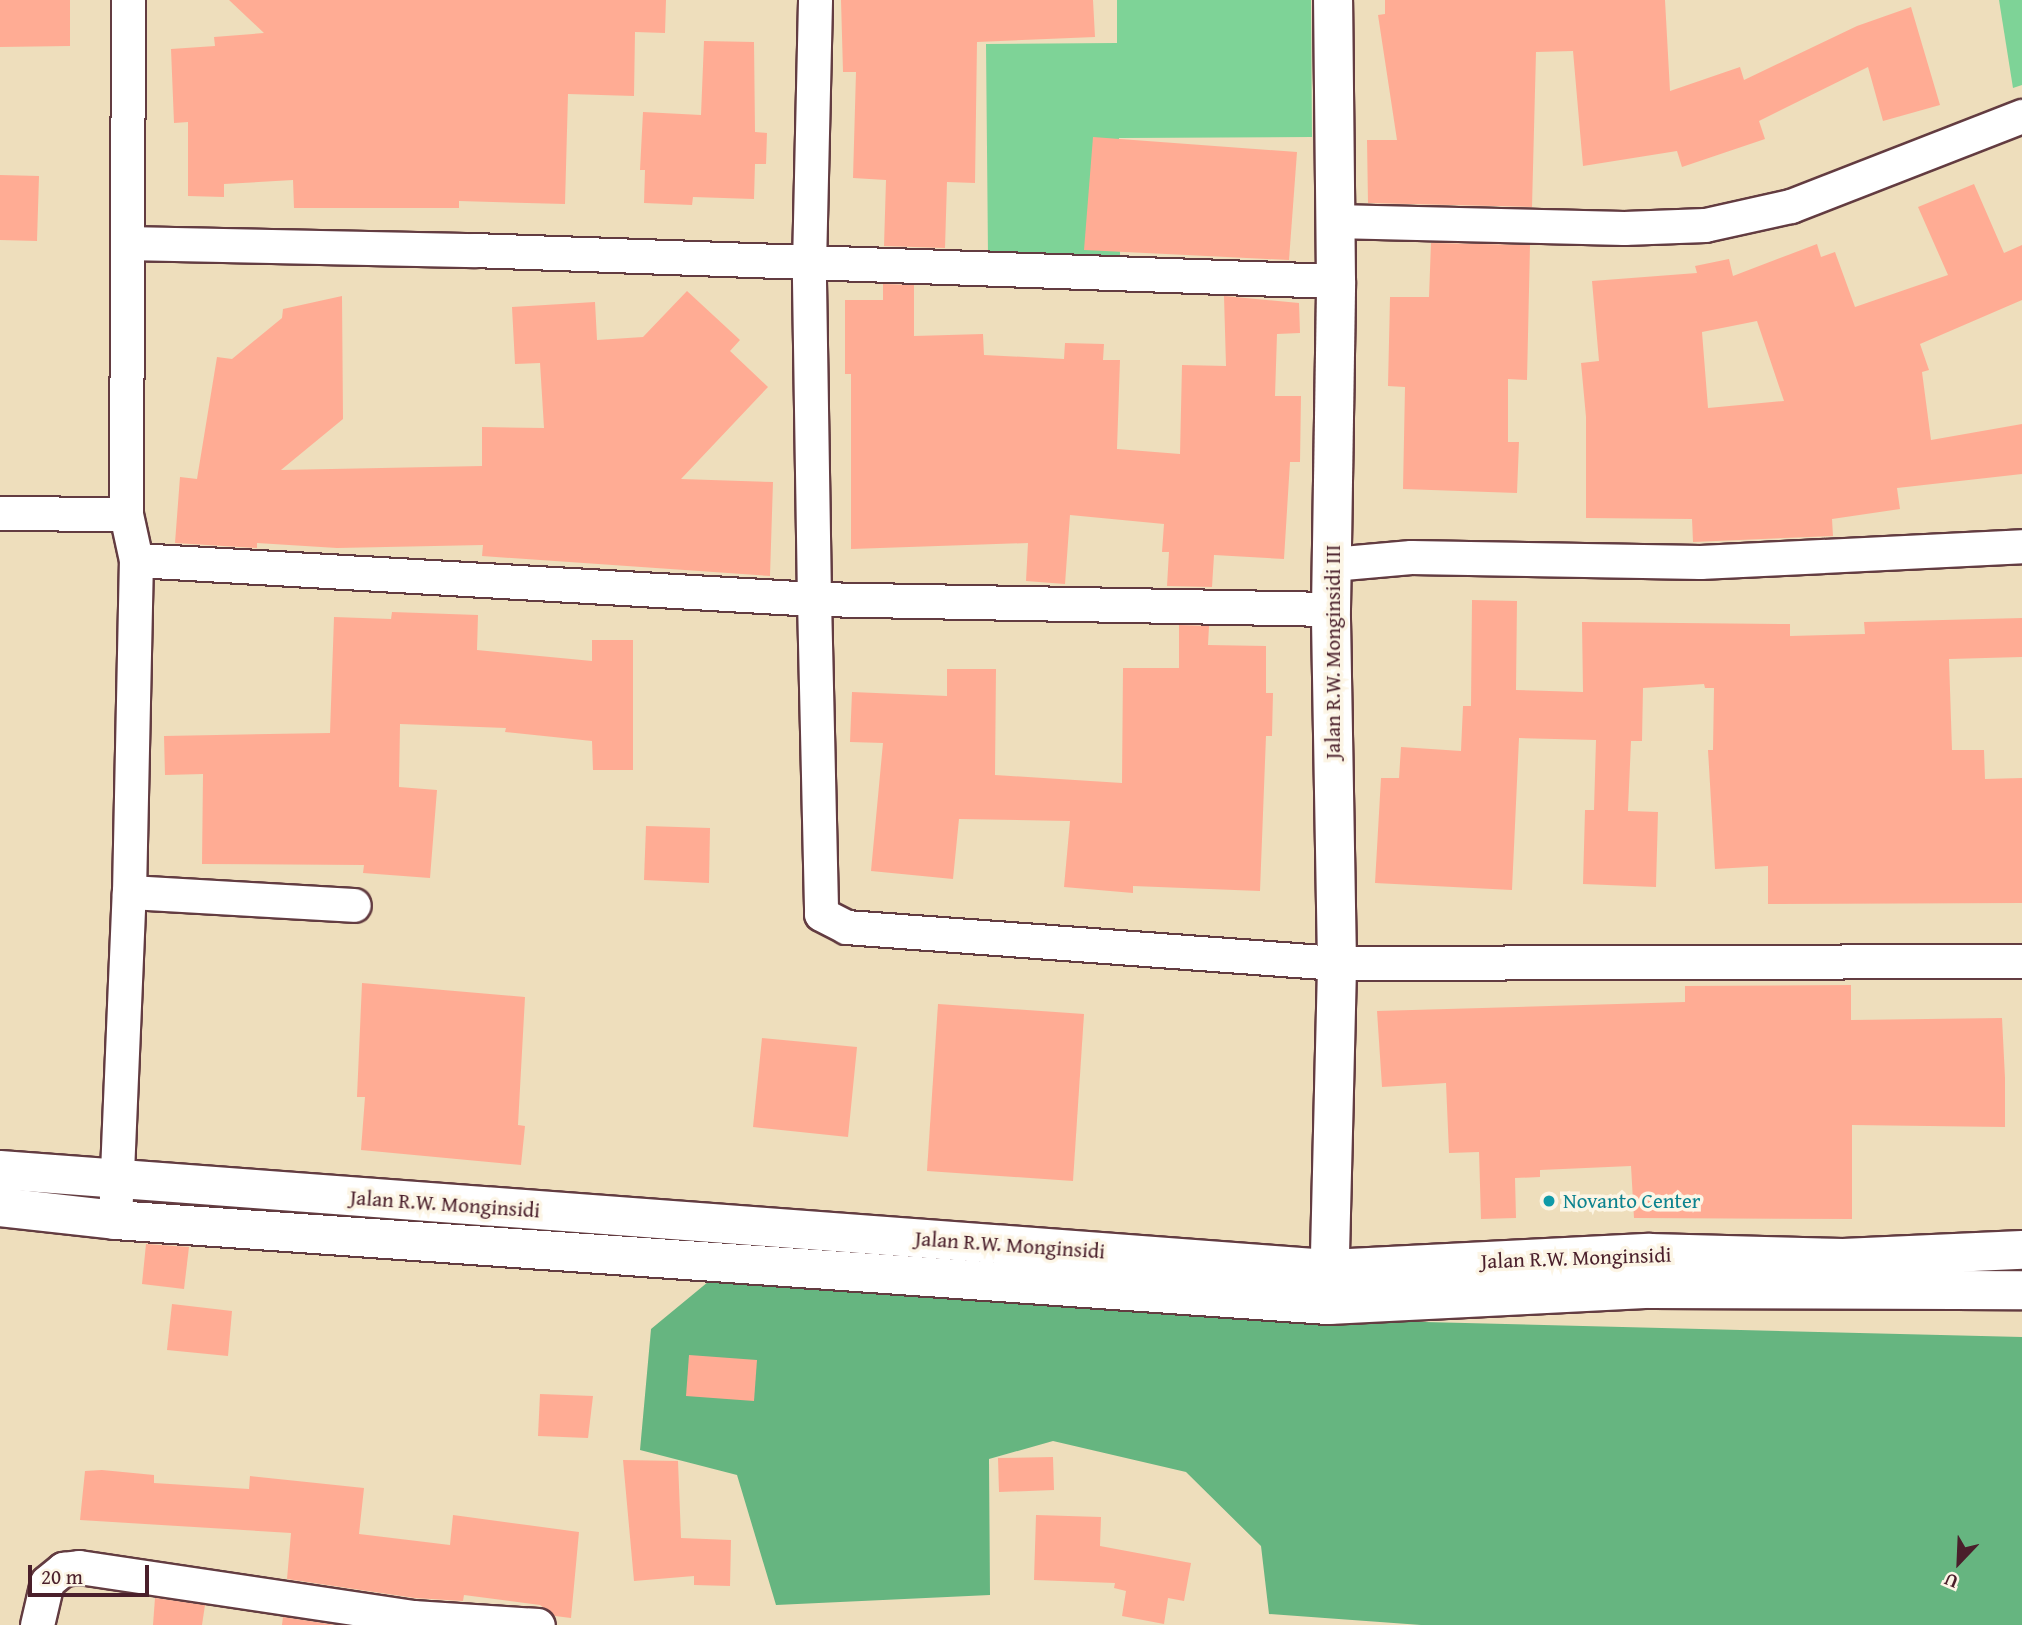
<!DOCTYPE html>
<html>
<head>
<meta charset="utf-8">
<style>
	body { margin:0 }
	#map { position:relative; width:2022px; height:1625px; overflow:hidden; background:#eedebc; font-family:"Gentium Book Plus",serif }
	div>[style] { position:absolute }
	.green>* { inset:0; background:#7ed397 }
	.forest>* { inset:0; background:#66b580 }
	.building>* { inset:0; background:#ffac94 }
	.roads { filter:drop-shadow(2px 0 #633c41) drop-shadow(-2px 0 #633c41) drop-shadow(0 2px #633c41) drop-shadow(0 -2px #633c41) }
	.street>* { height:33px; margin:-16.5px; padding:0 16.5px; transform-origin:16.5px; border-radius:16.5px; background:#fff }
	.secondary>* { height:38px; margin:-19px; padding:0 19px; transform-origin:19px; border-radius:19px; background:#fff }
	.dots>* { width:19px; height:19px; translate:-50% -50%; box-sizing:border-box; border:4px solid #fcf5e5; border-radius:50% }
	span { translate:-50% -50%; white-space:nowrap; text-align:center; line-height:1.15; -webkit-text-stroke:7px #fcf5e5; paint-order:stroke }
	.street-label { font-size:21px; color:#4a1f2b }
	.culture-label { font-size:21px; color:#0d838f }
	.left { translate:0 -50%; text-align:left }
	.north { position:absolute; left:1924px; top:1527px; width:70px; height:70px; -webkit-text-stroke:5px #fcf5e5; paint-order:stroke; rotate:203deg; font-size:19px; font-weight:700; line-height:28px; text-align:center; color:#4a1f2b }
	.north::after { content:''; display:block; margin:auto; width:24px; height:32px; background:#4a1f2b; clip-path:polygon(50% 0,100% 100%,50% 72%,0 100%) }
	.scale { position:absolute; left:28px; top:1565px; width:121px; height:32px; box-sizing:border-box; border:4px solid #4a1f2b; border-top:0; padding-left:9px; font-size:21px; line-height:24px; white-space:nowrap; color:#4a1f2b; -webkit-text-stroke:5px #fcf5e5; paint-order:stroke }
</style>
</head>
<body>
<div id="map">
	<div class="green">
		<div style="clip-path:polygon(1117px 0,1311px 0,1312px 137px,1119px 138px,1120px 256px,988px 256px,986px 44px,1117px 43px)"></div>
		<div style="clip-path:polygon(1999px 0,2022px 0,2022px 85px,2013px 88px)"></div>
	</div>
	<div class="forest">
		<div style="clip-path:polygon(708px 1282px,1343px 1320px,2022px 1337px,2022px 1625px,1421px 1625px,1269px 1614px,1261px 1546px,1186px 1472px,1053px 1441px,989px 1459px,990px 1595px,776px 1605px,737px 1475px,640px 1450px,651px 1329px)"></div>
	</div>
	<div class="building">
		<div style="clip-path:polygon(0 0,70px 0,70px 46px,0 47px)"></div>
		<div style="clip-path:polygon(229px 0,666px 0,665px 33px,635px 32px,634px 96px,568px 94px,565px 204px,459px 201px,459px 208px,294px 208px,293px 180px,224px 184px,224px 197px,188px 196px,188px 122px,174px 123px,171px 49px,215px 46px,214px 37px,264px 33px)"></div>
		<div style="clip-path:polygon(841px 0,1093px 0,1095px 37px,977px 42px,975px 183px,947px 182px,945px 248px,884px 246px,886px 180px,853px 178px,856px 72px,843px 72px)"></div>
		<div style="clip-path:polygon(1385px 0,1665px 0,1670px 91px,1740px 67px,1744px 80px,1857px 26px,1911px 7px,1940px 105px,1883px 121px,1868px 67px,1759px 121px,1765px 139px,1682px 167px,1677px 151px,1583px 166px,1573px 51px,1536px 52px,1532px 207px,1368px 203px,1367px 140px,1397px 140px,1378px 15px,1385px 14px)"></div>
		<div style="clip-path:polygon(704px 41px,754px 42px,755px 132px,767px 133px,766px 164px,755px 164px,754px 199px,693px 197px,692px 205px,644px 203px,645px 170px,640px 170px,643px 112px,701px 115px)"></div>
		<div style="clip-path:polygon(1093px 137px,1297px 152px,1289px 260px,1084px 250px)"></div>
		<div style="clip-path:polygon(0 175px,39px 176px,37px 241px,0 240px)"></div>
		<div style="clip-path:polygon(evenodd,1974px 184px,2004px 253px,2022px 245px,2022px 300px,1920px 344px,1929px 370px,1922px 372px,1931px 440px,2022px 424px,2022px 474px,1897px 488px,1900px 509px,1832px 519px,1833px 536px,1693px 542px,1692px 519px,1586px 518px,1586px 417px,1581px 363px,1599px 361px,1592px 281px,1697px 273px,1695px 266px,1729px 259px,1733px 276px,1817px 244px,1821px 257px,1835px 252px,1855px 307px,1948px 275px,1918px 207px,1974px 184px,1757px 321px,1784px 401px,1708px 408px,1702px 332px,1757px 321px)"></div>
		<div style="clip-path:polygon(1431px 243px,1530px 245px,1527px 380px,1508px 379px,1508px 442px,1519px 442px,1517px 493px,1403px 489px,1405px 387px,1388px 386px,1390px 297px,1429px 297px)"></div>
		<div style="clip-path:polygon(883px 284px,914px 285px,914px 336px,983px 334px,984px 355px,1064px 359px,1065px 343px,1104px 344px,1103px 360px,1120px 360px,1117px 449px,1180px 454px,1182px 365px,1226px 366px,1224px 296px,1299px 303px,1300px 333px,1277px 334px,1275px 396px,1301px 396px,1300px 462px,1290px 462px,1284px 559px,1214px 555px,1212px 587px,1167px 586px,1169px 552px,1162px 552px,1164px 524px,1070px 515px,1065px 584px,1026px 581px,1028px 543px,851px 549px,851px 374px,845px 374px,845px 300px,883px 300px)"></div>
		<div style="clip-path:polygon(687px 291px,740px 340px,730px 351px,768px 387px,681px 479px,773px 482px,770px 576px,482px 556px,483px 545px,337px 548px,257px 543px,257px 548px,175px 543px,180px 477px,197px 479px,217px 357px,232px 359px,282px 318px,283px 309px,342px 296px,343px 419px,281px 470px,482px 466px,482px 427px,544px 428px,540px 363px,515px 364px,512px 307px,595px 302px,597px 340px,643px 337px)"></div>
		<div style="clip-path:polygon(1472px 600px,1517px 601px,1516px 690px,1583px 692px,1582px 622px,1790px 624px,1790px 636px,1865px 634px,1864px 622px,2022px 618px,2022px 657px,1949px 659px,1952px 750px,1984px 750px,1985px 779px,2022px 778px,2022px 903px,1768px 904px,1768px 866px,1715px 869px,1708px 750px,1713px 750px,1714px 688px,1705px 688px,1704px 684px,1643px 688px,1642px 741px,1631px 741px,1628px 811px,1658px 812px,1656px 887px,1583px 884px,1585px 810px,1594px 810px,1596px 740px,1519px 738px,1512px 890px,1375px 883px,1381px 778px,1399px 778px,1401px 747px,1461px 751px,1463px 706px,1471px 706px)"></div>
		<div style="clip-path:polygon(392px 612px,478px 615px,477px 650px,592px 661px,592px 640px,633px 640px,633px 770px,593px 770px,592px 741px,505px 732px,506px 728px,400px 724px,399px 787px,437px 790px,430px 878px,363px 873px,364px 865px,202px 864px,203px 774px,165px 775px,164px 736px,330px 733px,334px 617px,391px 619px)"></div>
		<div style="clip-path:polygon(1179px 625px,1209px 626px,1208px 645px,1266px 646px,1266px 693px,1273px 693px,1272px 736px,1266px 736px,1260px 891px,1133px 886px,1133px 893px,1064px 887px,1070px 821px,959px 819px,953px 879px,871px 871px,883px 743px,850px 742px,852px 692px,947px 696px,947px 669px,996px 669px,995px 775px,1122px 783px,1123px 668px,1179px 668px)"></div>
		<div style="clip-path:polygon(646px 826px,710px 828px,709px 883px,644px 880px)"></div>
		<div style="clip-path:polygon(362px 983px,525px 997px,518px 1125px,525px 1126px,521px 1165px,361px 1150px,365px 1097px,357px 1097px)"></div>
		<div style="clip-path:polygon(1851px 985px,1851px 1020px,2002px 1018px,2005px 1078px,2005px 1127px,1852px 1125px,1852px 1219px,1634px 1218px,1631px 1166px,1540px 1170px,1540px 1177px,1515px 1178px,1516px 1218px,1481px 1219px,1479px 1152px,1449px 1153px,1446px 1083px,1382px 1087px,1377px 1011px,1685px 1002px,1685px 986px)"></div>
		<div style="clip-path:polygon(938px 1004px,1084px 1014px,1073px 1181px,927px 1171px)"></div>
		<div style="clip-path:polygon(762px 1038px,857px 1047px,848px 1137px,753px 1127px)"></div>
		<div style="clip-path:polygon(146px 1244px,189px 1247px,184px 1289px,142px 1284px)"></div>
		<div style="clip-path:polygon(172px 1304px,232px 1311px,228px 1356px,167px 1350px)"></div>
		<div style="clip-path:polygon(689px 1355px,757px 1360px,754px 1401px,686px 1396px)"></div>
		<div style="clip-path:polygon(540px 1394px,593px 1396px,588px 1438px,538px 1436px)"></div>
		<div style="clip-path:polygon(1053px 1457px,1054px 1490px,999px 1492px,998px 1458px)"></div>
		<div style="clip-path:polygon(623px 1460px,678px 1461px,681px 1538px,731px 1540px,730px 1586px,694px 1585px,694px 1576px,634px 1581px)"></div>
		<div style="clip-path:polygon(102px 1470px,154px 1475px,154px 1483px,249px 1489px,250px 1476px,364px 1488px,359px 1534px,450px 1545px,453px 1515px,579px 1532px,571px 1618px,555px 1616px,540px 1605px,464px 1595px,463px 1601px,415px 1598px,287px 1579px,291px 1533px,80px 1520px,85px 1471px)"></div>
		<div style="clip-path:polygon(1036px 1515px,1101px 1517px,1100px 1546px,1191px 1563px,1184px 1601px,1168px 1598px,1164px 1624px,1122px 1616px,1126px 1591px,1114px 1588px,1115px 1583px,1034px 1580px)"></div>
		<div style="clip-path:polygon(155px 1598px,205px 1605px,202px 1625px,153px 1625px)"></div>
		<div style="clip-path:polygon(283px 1617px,336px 1625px,282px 1625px)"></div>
	</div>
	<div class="roads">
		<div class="street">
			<div style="left:1334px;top:221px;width:290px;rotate:1.4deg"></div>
			<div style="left:1624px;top:228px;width:81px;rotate:-2.1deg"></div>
			<div style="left:1705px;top:225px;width:88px;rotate:-12.5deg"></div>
			<div style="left:1791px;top:206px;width:248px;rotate:-21.3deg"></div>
			<div style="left:130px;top:243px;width:343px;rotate:1.2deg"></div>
			<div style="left:473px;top:250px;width:864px;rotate:2.06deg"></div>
			<div style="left:0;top:513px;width:126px;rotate:0.5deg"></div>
			<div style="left:136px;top:560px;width:679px;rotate:3.29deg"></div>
			<div style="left:814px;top:599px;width:334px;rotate:-90.9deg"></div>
			<div style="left:809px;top:265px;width:265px;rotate:-88.7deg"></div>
			<div style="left:1332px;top:564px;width:79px;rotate:-5.1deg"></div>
			<div style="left:1411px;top:557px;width:289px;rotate:1deg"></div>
			<div style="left:1700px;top:562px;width:322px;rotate:-2.8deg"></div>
			<div style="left:1331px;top:609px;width:517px;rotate:-178.89deg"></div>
			<div style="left:814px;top:599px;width:315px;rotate:88.7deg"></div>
			<div style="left:821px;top:914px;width:28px;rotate:27deg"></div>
			<div style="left:846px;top:927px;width:492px;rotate:4.2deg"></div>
			<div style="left:1337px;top:963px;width:685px;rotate:-0.17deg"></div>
			<div style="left:129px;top:892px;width:225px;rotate:3.3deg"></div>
			<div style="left:115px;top:1220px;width:328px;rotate:-87.6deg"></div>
			<div style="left:129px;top:892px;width:332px;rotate:-88.8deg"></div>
			<div style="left:136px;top:560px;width:47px;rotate:-102.3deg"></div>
			<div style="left:126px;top:514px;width:514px;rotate:-89.78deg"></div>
			<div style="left:37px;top:1625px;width:44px;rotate:-76.9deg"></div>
			<div style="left:47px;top:1582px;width:21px;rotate:-39deg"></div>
			<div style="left:63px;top:1569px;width:16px;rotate:-7deg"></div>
			<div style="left:79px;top:1567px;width:338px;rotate:8.5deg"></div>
			<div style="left:413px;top:1617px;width:125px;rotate:3.7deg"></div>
		</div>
		<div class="secondary">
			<div style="left:0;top:1170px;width:1334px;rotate:4.26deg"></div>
			<div style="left:1330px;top:1269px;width:320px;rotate:-2.9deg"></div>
			<div style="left:1650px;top:1253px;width:193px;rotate:1.5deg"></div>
			<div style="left:1843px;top:1258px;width:179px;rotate:-2.6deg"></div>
			<div style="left:0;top:1207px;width:116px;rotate:6.4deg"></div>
			<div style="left:115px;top:1220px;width:1217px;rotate:4.01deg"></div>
			<div style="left:1329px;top:1305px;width:321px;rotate:-2.9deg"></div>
			<div style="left:1650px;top:1289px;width:372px;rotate:0.2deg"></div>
			<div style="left:1329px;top:1295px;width:332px;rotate:-88.6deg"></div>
			<div style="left:1337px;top:963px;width:354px;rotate:-91deg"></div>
			<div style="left:1331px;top:609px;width:328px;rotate:-89.1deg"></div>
			<div style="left:1336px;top:281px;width:281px;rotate:-90.6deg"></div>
		</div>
	</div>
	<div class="dots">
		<div style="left:1549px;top:1201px;background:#0f9aa8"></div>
	</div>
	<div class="street-label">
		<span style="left:1333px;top:652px;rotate:-90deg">Jalan R.W. Monginsidi III</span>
		<span style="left:445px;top:1204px;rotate:4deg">Jalan R.W. Monginsidi</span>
		<span style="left:1010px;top:1245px;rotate:4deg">Jalan R.W. Monginsidi</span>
		<span style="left:1576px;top:1258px;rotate:-2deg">Jalan R.W. Monginsidi</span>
	</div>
	<div class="culture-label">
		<span class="left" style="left:1563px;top:1201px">Novanto Center</span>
	</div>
	<div class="north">U</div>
	<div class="scale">20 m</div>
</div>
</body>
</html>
